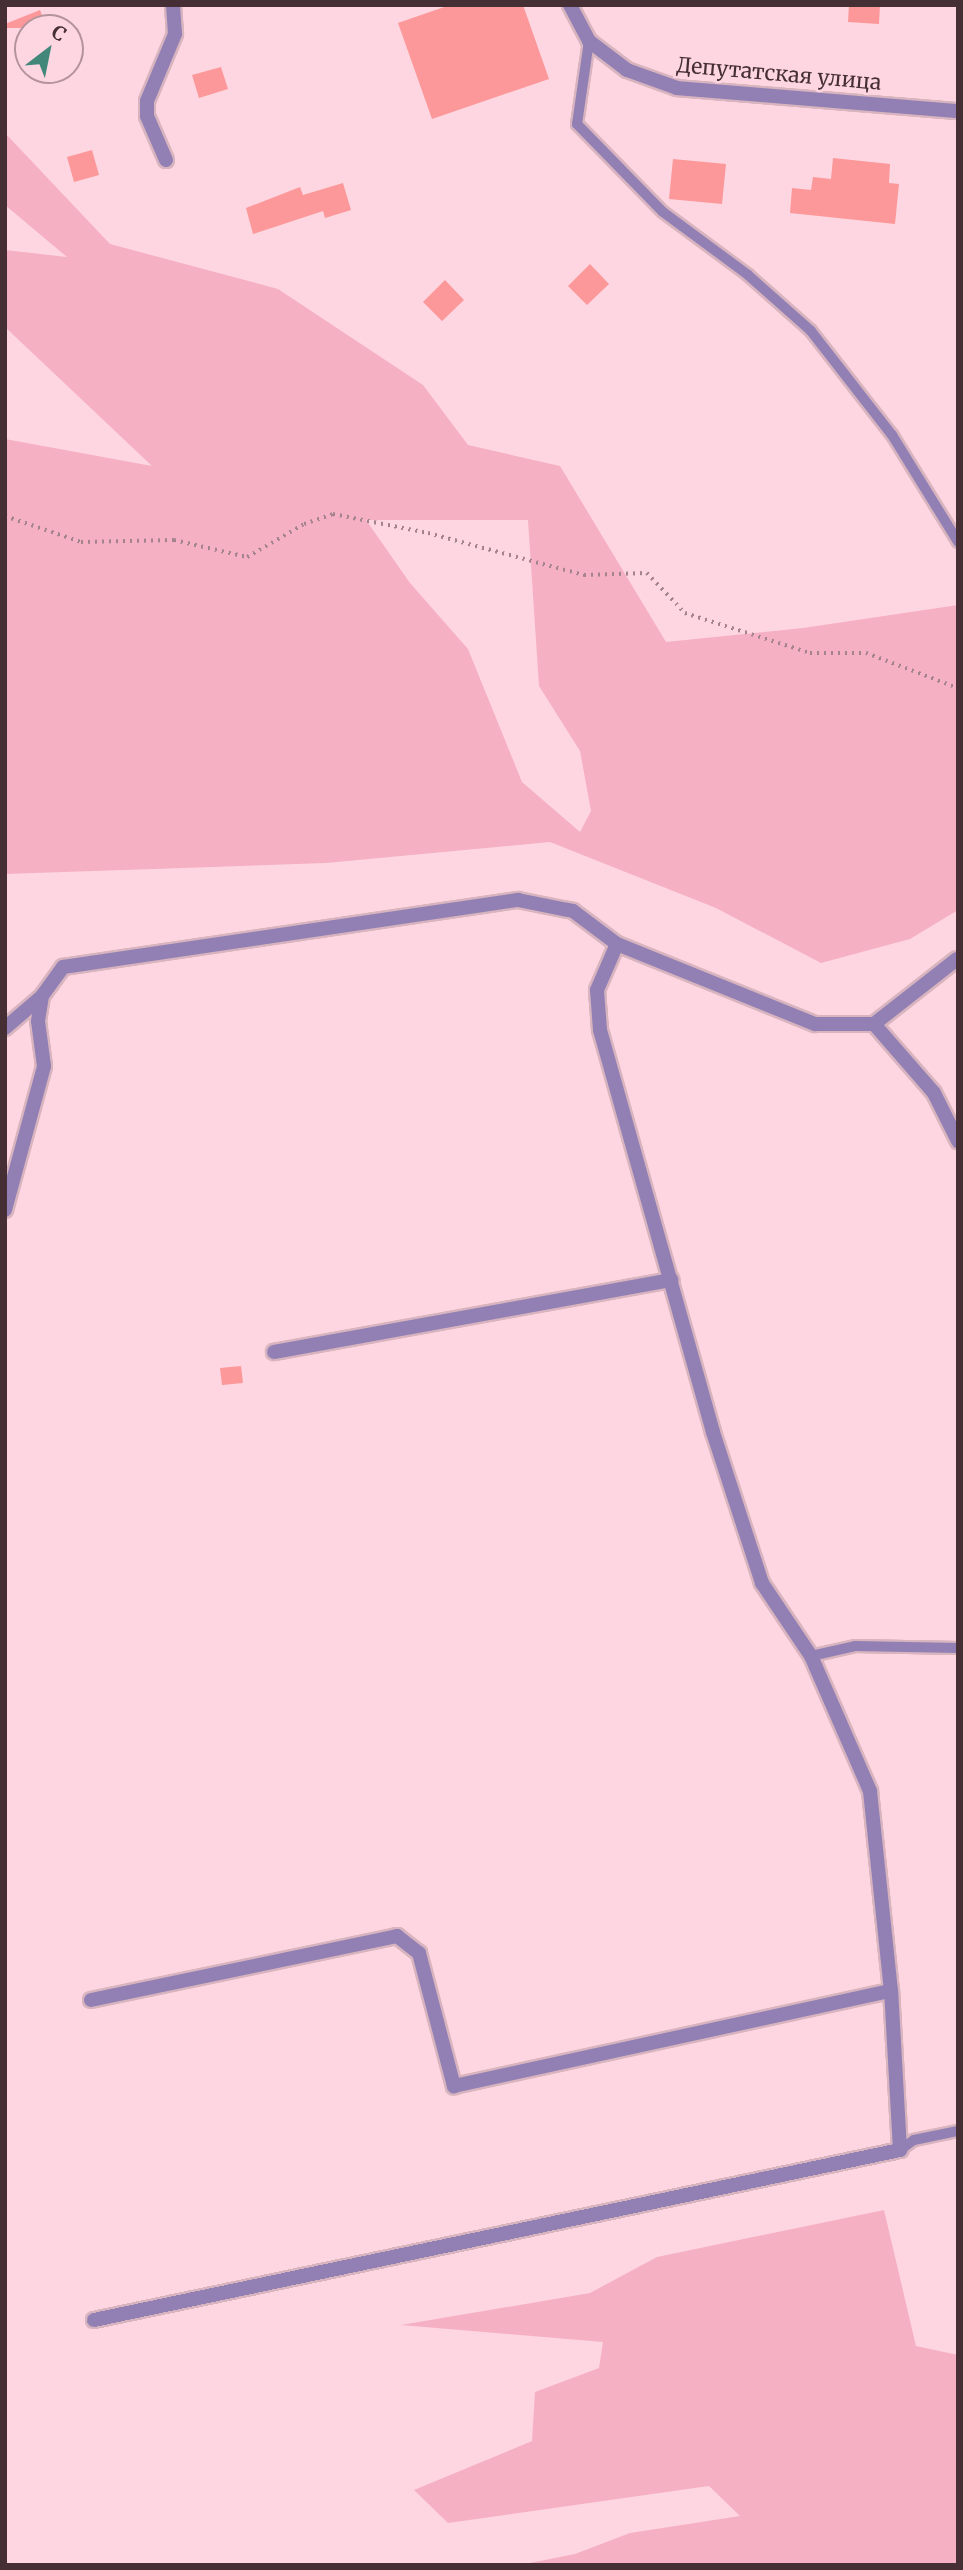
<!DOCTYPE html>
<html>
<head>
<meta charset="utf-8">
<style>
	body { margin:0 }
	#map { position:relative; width:963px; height:2570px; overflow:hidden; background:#fdd6e1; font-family:Merriweather,serif }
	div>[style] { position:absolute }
	.green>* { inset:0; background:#f6b0c4 }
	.building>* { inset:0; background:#fc9899 }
	.path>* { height:3.5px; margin-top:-1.75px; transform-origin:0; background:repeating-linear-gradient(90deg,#a3838c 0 2px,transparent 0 7px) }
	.roads { filter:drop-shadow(2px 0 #d8b4bf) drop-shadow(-2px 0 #d8b4bf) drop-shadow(0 2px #d8b4bf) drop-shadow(0 -2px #d8b4bf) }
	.service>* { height:10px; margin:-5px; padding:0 5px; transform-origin:5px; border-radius:5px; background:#9280b5 }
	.minor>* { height:14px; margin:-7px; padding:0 7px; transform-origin:7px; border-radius:7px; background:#9280b5 }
	.tertiary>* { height:14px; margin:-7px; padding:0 7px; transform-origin:7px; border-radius:7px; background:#9280b5 }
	span { translate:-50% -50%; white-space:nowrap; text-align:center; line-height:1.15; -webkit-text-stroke:5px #fdd6e1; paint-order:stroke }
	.street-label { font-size:21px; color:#462e35 }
	.frame { position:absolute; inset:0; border:7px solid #462e35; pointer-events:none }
	.north { position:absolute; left:14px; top:14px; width:70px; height:70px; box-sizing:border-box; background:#fdd6e1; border:2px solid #b4939c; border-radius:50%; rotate:32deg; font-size:19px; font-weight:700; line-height:28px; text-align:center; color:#462e35 }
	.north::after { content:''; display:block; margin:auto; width:24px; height:32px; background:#43877a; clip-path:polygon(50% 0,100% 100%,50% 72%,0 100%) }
</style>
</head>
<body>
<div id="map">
	<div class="green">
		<div style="clip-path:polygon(evenodd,5px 133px,110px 244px,278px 289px,423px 385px,468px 445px,560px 466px,666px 642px,803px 628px,958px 605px,958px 910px,910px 939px,821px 963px,716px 908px,550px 842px,326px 863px,5px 874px,5px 439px,152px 466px,5px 327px,5px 250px,67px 257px,5px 205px,5px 133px,366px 520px,528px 520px,539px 686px,580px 751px,591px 811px,580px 832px,522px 782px,468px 649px,410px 583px,366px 520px)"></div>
		<div style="clip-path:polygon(884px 2210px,916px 2346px,958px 2355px,958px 2565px,520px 2565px,575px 2554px,630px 2533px,740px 2516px,709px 2486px,448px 2523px,414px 2490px,532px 2441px,535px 2392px,599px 2368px,603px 2342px,401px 2325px,590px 2293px,657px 2257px)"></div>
	</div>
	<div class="building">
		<div style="clip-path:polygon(450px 5px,523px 5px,549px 79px,432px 119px,398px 23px)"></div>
		<div style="clip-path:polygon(849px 5px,880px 5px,879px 24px,848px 22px)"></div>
		<div style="clip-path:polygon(40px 10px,47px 28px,5px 28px,5px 24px)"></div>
		<div style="clip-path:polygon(221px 67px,228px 89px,199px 98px,192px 75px)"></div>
		<div style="clip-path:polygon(92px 150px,99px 175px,74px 182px,67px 157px)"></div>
		<div style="clip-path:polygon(833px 158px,890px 164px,889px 183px,899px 184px,895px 224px,790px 213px,792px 188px,811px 190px,813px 177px,831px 179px)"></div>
		<div style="clip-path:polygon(673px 159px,726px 164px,722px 204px,669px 199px)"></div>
		<div style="clip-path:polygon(343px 183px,351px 210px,325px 218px,323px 211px,253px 234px,246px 208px,300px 187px,303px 195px)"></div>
		<div style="clip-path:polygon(590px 264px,609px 284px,587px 305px,568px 286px)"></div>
		<div style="clip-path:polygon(445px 280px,464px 300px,442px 321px,423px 302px)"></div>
		<div style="clip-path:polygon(241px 1366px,243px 1383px,222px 1385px,220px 1368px)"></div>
	</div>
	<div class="path">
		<div style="left:5px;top:516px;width:80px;rotate:18.9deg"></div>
		<div style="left:81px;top:542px;width:93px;rotate:-1.2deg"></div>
		<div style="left:174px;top:540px;width:75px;rotate:13.1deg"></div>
		<div style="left:247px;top:557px;width:66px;rotate:-30.1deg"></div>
		<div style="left:304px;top:524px;width:31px;rotate:-19deg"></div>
		<div style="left:333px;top:514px;width:97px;rotate:11.3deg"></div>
		<div style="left:428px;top:533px;width:162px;rotate:15.1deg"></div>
		<div style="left:584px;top:575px;width:63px;rotate:-1.8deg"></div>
		<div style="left:647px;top:573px;width:55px;rotate:46.5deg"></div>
		<div style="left:685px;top:613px;width:131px;rotate:17.7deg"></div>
		<div style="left:810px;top:653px;width:56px"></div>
		<div style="left:866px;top:653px;width:98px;rotate:20.8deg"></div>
	</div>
	<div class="roads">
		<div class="service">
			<div style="left:589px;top:41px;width:84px;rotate:98.2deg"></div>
			<div style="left:577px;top:124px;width:123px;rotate:45.7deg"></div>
			<div style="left:663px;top:212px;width:106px;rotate:36.5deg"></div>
			<div style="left:748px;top:275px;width:84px;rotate:41.6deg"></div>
			<div style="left:811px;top:331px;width:132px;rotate:52.1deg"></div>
			<div style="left:892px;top:435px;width:126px;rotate:58.3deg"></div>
			<div style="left:811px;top:1656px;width:45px;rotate:-12.8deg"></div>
			<div style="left:855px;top:1646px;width:103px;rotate:1.1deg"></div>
			<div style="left:900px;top:2150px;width:17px;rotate:-36deg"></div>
			<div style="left:914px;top:2140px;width:45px;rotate:-11.6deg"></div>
		</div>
		<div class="minor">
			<div style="left:166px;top:160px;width:48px;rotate:-113.4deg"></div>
			<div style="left:147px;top:116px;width:15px;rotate:-90deg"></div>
			<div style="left:147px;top:101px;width:73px;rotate:-67.3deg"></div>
			<div style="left:175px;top:34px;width:29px;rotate:-94deg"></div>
			<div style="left:874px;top:1024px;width:91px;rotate:49deg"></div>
			<div style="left:934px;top:1093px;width:54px;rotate:63.4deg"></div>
			<div style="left:5px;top:1028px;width:48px;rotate:-40.7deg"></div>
			<div style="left:5px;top:1210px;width:149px;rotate:-74.8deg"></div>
			<div style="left:44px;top:1066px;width:45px;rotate:-97.6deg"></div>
			<div style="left:38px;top:1021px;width:25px;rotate:-81deg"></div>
			<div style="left:42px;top:996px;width:36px;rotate:-54deg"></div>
			<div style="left:63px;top:967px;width:460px;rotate:-8.4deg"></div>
			<div style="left:518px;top:900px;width:56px;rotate:11.3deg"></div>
			<div style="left:573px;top:911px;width:55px;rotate:36.9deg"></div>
			<div style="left:617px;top:944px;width:214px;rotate:22deg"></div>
			<div style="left:815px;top:1024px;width:59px"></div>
			<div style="left:874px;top:1024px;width:105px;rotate:-38.1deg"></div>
			<div style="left:274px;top:1352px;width:404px;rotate:-10.3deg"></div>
			<div style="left:91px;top:2000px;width:313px;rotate:-11.8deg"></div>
			<div style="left:397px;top:1936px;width:28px;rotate:38deg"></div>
			<div style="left:419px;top:1953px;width:138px;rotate:75.3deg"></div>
			<div style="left:454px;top:2086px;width:447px;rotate:-12.3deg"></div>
			<div style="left:94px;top:2320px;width:824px;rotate:-11.91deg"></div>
			<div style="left:900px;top:2150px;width:159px;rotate:-93.2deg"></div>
			<div style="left:891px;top:1991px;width:201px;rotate:-96deg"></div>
			<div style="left:870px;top:1791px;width:147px;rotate:-113.6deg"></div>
			<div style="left:811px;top:1656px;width:88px;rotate:-123.9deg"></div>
			<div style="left:762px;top:1583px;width:159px;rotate:-108deg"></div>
			<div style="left:713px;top:1432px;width:418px;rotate:-105.7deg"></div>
			<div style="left:600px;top:1030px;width:40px;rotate:-94.3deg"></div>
			<div style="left:597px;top:990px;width:50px;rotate:-66.5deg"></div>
		</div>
		<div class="tertiary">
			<div style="left:570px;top:5px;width:41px;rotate:62.2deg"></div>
			<div style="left:589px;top:41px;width:48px;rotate:37.3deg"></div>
			<div style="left:627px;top:70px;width:53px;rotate:19.8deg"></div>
			<div style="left:677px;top:88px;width:282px;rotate:4.7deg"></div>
		</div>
	</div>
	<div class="street-label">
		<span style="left:779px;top:74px;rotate:5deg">Депутатская улица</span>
	</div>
	<div class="frame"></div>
	<div class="north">С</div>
</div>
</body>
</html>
